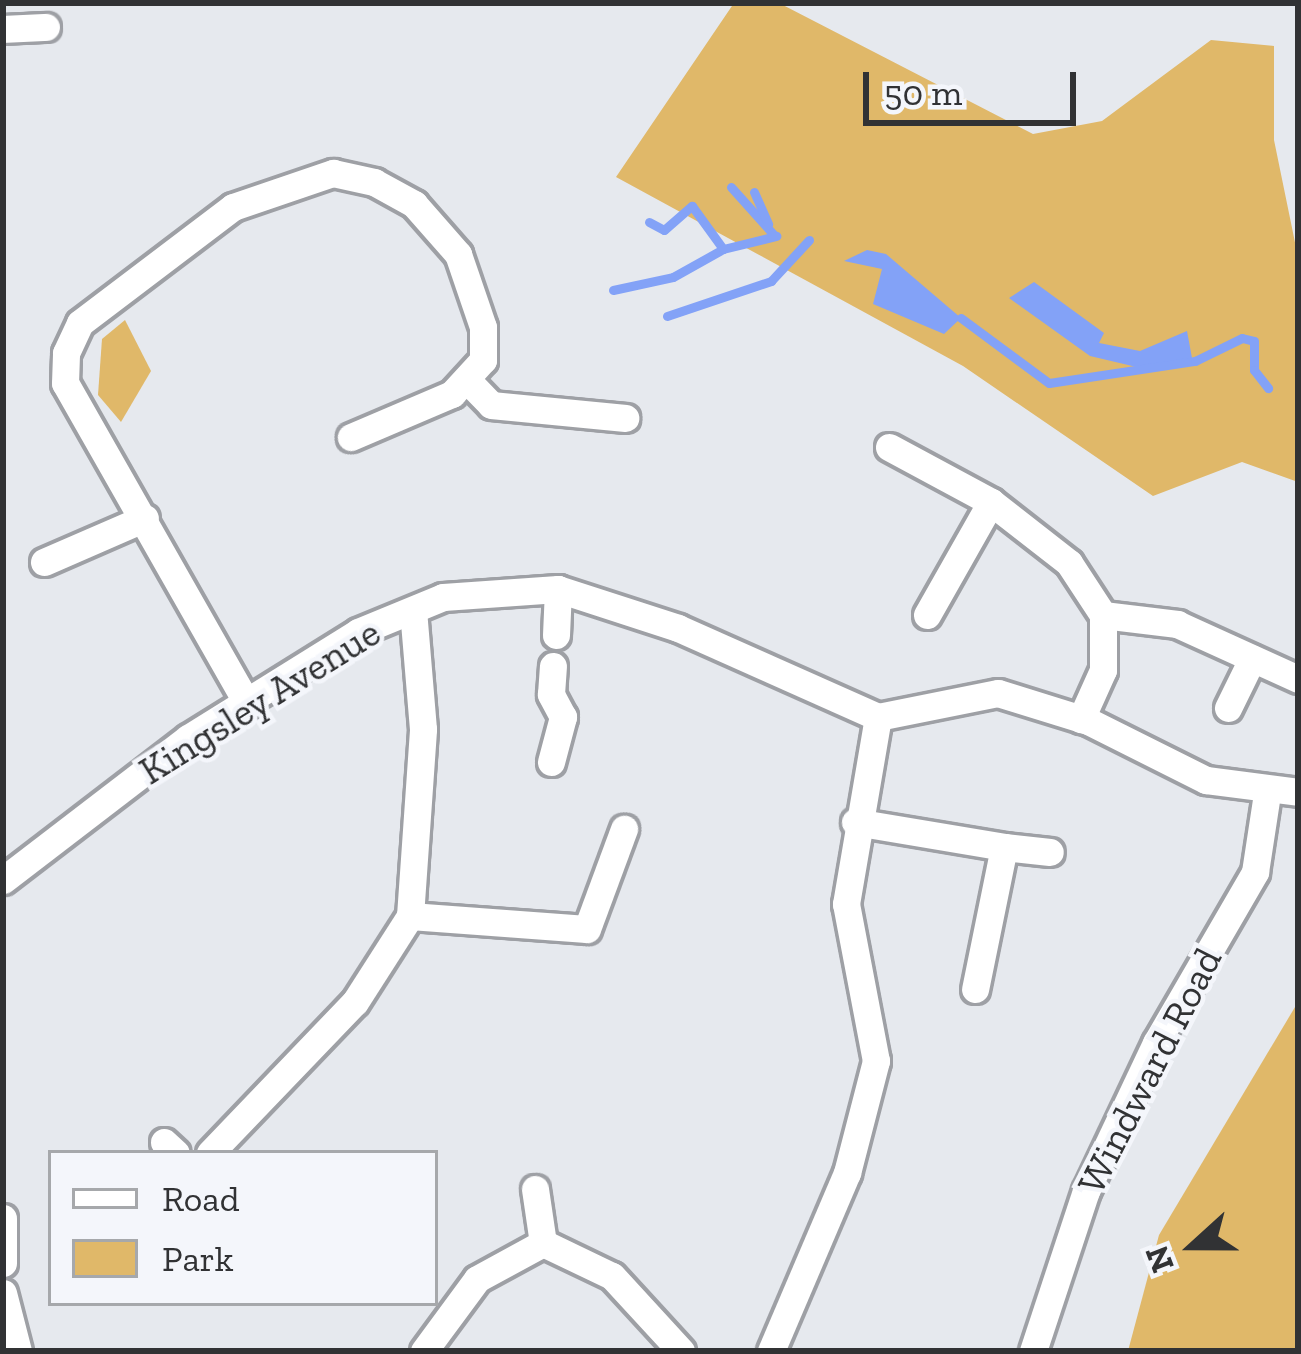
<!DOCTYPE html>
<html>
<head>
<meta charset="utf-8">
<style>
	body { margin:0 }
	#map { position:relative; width:1301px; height:1354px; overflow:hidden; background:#e6e9ee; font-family:"Zilla Slab",serif }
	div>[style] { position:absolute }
	.green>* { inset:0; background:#e0b869 }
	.water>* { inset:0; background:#83a2f7 }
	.stream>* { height:9px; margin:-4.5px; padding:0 4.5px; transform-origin:4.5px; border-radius:4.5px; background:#83a2f7 }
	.roads { filter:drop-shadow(3px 0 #9ea0a5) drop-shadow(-3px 0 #9ea0a5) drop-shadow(0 3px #9ea0a5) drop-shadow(0 -3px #9ea0a5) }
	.minor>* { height:27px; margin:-13.5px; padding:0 13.5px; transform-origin:13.5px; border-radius:13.5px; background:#fff }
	span { translate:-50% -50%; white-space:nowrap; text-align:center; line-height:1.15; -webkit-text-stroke:9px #f4f6fb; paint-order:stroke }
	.street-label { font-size:39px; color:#313234 }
	.frame { position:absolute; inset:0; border:6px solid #313234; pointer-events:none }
	.legend { position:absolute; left:48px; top:1150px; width:390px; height:156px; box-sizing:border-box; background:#f4f6fb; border:3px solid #a6a8ab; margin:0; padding:15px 21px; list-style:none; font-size:36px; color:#313234 }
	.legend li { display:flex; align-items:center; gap:24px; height:60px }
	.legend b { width:60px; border:3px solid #a6a8ab }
	.north { position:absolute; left:1133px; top:1186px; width:120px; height:120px; -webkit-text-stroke:9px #f4f6fb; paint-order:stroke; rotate:249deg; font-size:33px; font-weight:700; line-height:48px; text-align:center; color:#313234 }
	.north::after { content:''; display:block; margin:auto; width:42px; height:54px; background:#313234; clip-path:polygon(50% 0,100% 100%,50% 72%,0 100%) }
	.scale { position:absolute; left:863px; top:72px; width:213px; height:54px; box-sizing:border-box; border:6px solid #313234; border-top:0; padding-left:15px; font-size:36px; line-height:42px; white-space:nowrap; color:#313234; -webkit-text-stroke:9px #f4f6fb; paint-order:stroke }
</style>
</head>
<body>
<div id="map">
	<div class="green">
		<div style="clip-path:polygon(734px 3px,779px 3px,1033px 134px,1102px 121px,1211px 40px,1274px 46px,1274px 140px,1298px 257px,1298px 482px,1242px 462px,1153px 496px,963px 366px,616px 177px)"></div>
		<div style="clip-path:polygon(125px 320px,151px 371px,121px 422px,98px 395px,102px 339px)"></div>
		<div style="clip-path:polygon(1298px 1002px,1298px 1351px,1128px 1351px,1159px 1235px)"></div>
	</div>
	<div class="water">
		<div style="clip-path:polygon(867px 250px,886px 254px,961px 318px,944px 334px,873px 304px,882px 269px,844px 261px)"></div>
		<div style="clip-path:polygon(1034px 282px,1104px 333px,1099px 343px,1140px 351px,1187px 331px,1192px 358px,1145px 369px,1090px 356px,1009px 298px)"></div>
	</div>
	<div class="stream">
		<div style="left:731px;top:187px;width:63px;rotate:48.2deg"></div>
		<div style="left:754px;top:192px;width:35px;rotate:66deg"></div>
		<div style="left:649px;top:222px;width:17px;rotate:28deg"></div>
		<div style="left:664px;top:230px;width:37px;rotate:-41deg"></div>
		<div style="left:692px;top:206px;width:53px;rotate:54.2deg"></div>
		<div style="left:613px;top:290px;width:61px;rotate:-12.2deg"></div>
		<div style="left:673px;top:277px;width:57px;rotate:-29.2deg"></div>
		<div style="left:723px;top:249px;width:55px;rotate:-13.8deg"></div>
		<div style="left:667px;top:316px;width:110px;rotate:-18.6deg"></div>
		<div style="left:771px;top:281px;width:56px;rotate:-47.2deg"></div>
		<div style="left:961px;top:318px;width:109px;rotate:36.5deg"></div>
		<div style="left:1049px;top:383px;width:148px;rotate:-8.6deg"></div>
		<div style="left:1195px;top:361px;width:52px;rotate:-26.1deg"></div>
		<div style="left:1242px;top:338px;width:12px;rotate:14deg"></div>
		<div style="left:1254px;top:341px;width:29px;rotate:90deg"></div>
		<div style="left:1254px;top:370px;width:23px;rotate:52deg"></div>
	</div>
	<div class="roads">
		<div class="minor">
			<div style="left:3px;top:29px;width:43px;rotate:-2.7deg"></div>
			<div style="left:468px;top:381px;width:33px;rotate:46deg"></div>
			<div style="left:491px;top:405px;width:135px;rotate:5.5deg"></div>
			<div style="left:889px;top:447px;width:116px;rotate:28.3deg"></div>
			<div style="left:991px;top:502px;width:99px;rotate:38deg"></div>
			<div style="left:1069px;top:563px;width:62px;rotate:56.8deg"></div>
			<div style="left:1103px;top:615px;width:55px;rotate:90deg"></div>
			<div style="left:1103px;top:670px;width:54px;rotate:114.2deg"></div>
			<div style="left:44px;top:562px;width:110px;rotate:-23.5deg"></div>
			<div style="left:927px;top:615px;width:130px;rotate:-60.5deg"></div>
			<div style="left:1103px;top:615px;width:75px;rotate:6.9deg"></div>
			<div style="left:1177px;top:624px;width:133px;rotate:24.4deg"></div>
			<div style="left:556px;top:635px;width:46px;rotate:-87.5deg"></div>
			<div style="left:248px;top:705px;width:370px;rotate:-119.6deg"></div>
			<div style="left:65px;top:383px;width:30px;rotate:-88deg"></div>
			<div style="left:66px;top:353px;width:33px;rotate:-65deg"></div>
			<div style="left:80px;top:323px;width:192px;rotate:-37.2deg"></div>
			<div style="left:233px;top:207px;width:106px;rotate:-18.8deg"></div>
			<div style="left:333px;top:173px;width:42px;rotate:12.4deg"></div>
			<div style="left:374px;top:182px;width:46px;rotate:28.8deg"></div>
			<div style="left:414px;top:204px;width:67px;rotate:48.7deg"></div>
			<div style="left:458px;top:254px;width:77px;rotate:71.1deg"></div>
			<div style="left:483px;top:327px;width:33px;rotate:90deg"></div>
			<div style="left:483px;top:360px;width:46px;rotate:132.4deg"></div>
			<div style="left:452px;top:394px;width:110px;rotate:156.9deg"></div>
			<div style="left:1228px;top:708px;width:55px;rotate:-63.9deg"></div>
			<div style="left:878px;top:717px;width:122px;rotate:-11.3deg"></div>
			<div style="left:998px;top:693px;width:94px;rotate:17.3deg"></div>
			<div style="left:1088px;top:721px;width:132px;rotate:26.6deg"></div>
			<div style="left:1206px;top:780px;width:93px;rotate:7.4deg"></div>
			<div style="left:551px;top:762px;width:47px;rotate:-75.1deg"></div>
			<div style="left:563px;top:717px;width:26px;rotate:-118deg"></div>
			<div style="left:551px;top:694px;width:28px;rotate:-86deg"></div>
			<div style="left:855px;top:822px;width:151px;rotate:9.5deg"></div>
			<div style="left:1004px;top:847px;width:145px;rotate:101.5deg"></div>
			<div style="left:1004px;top:847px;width:46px;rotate:6.2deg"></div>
			<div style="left:3px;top:880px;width:233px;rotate:-37.5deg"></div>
			<div style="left:188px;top:738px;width:200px;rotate:-31.9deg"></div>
			<div style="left:358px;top:632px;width:92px;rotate:-22.4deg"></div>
			<div style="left:443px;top:597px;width:115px;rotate:-4deg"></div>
			<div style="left:558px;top:589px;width:126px;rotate:18deg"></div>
			<div style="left:678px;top:628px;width:219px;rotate:24deg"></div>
			<div style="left:410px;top:916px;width:177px;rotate:4.2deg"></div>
			<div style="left:587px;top:929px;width:107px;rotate:-69.7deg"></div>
			<div style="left:164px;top:1142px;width:16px;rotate:43deg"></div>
			<div style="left:210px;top:1153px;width:209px;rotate:-46.2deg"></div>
			<div style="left:355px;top:1002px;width:102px;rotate:-57.4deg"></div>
			<div style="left:410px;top:916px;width:187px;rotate:-86deg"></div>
			<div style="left:423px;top:729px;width:118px;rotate:-94.8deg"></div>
			<div style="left:535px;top:1189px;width:55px;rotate:81.6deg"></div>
			<div style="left:3px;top:1218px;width:45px;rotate:90deg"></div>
			<div style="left:3px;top:1293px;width:60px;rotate:75.5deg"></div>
			<div style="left:424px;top:1351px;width:89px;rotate:-53.6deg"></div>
			<div style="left:477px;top:1279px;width:75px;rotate:-28.6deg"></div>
			<div style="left:543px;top:1243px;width:76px;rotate:25.6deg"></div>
			<div style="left:612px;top:1276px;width:102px;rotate:47.4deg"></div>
			<div style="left:771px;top:1351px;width:194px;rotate:-66.9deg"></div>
			<div style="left:847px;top:1173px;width:116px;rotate:-75.5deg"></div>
			<div style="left:876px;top:1061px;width:160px;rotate:-100.8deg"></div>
			<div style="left:846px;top:904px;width:190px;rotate:-80.3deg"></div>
			<div style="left:1033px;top:1351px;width:169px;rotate:-71.7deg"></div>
			<div style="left:1086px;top:1191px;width:164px;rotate:-64.7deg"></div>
			<div style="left:1156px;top:1043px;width:198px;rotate:-59.9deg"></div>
			<div style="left:1255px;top:872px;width:79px;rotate:-81.3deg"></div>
		</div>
	</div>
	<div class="street-label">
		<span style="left:260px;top:702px;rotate:-32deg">Kingsley Avenue</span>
		<span style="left:1150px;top:1071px;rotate:-63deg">Windward Road</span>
	</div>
	<div class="frame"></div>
	<ul class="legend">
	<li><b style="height:15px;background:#fff"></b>Road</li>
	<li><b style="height:33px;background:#e0b869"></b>Park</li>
	</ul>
	<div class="north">N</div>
	<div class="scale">50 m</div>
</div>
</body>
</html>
